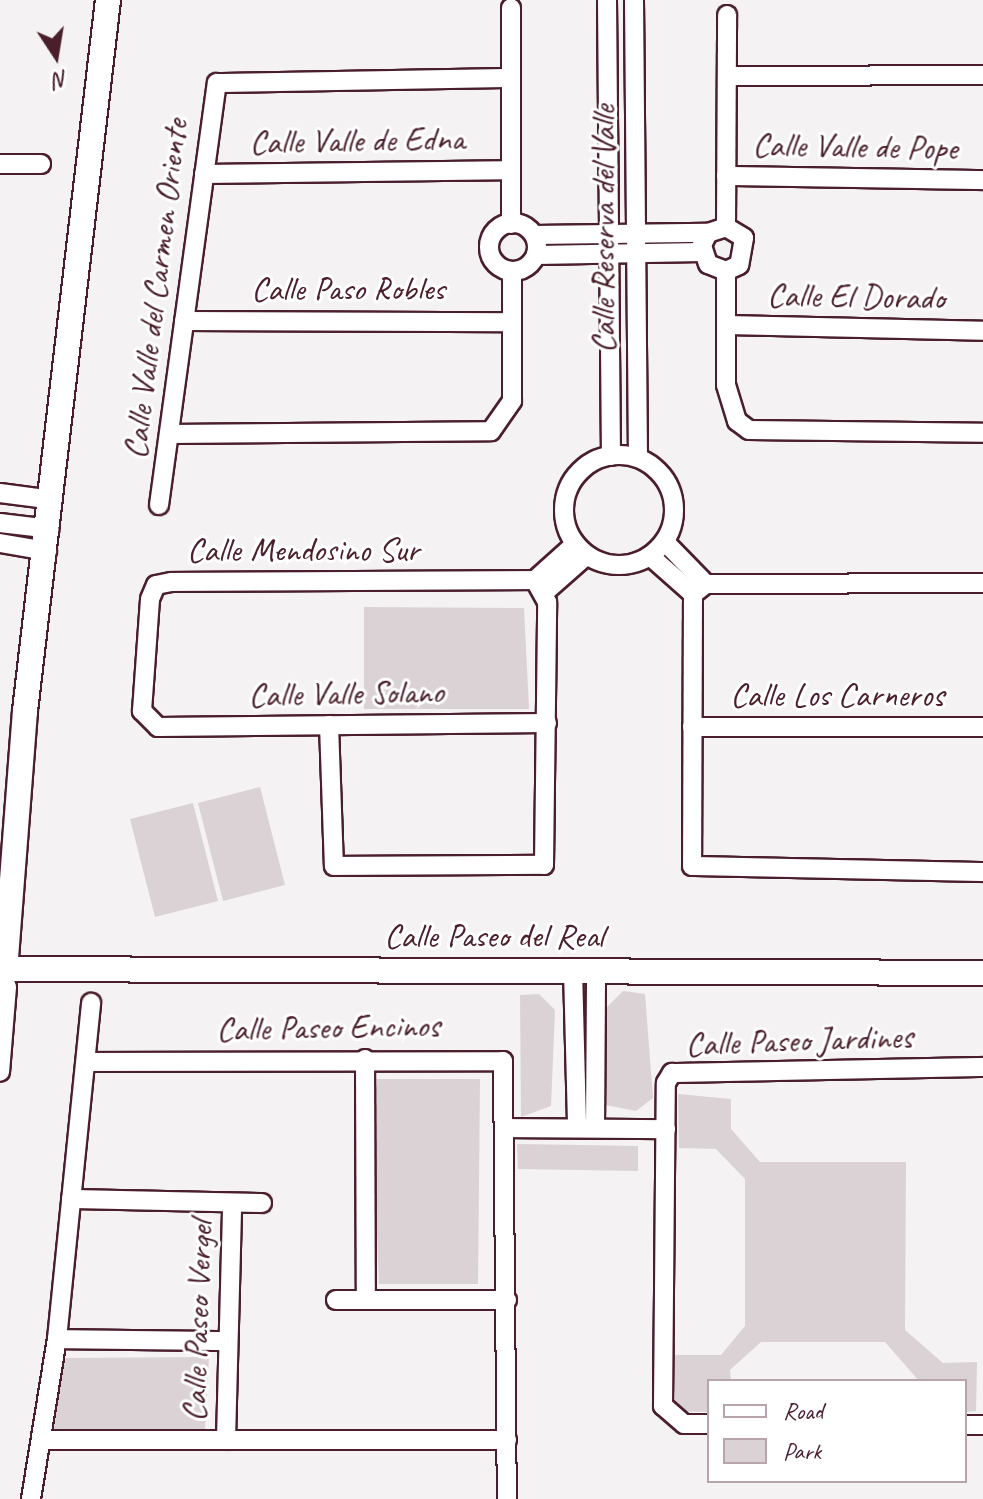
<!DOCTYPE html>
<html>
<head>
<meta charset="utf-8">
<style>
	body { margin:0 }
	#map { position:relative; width:983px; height:1499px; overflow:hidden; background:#f4f2f2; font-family:Caveat,sans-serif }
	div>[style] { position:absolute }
	.green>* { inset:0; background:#dbd2d5 }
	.roads { filter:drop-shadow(2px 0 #4a1f2b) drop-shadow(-2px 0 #4a1f2b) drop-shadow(0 2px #4a1f2b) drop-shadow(0 -2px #4a1f2b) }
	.minor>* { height:18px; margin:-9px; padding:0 9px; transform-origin:9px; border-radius:9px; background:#fff }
	.minor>.ring { margin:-9px; padding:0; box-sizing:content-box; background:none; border:18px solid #fff; border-radius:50% }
	.tertiary>* { height:24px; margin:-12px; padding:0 12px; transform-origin:12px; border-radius:12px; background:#fff }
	span { translate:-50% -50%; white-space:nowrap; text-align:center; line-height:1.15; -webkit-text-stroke:6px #fff; paint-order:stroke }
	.street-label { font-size:34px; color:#4a1f2b }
	.legend { position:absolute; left:707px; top:1379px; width:260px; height:104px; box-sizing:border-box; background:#fff; border:2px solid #b7a5aa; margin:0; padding:10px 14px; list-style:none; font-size:24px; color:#4a1f2b }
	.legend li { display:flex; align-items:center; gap:16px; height:40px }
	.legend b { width:40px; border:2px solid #b7a5aa }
	.north { position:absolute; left:16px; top:16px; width:80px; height:80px; -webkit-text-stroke:6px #fff; paint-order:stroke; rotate:168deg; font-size:22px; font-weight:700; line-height:32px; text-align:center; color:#4a1f2b }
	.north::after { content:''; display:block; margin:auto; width:28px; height:36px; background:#4a1f2b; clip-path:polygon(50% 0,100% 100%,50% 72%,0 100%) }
</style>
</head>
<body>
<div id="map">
	<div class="green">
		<div style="clip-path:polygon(364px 607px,524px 608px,529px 709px,364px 709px)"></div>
		<div style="clip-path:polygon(260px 787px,285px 885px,223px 901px,198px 803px)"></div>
		<div style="clip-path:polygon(193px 803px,218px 901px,155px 917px,130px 819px)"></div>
		<div style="clip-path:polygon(623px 991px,645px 994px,653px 1098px,636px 1111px,606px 1105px,607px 1007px)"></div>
		<div style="clip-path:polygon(539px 994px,555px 1010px,551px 1106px,521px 1117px,520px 995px)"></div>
		<div style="clip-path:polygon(371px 1079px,480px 1079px,478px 1284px,379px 1284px)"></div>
		<div style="clip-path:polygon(678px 1094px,731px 1099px,731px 1129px,760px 1162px,906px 1162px,905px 1330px,943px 1363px,977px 1362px,976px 1411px,965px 1412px,965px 1381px,919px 1381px,885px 1342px,761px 1342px,730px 1370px,731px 1381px,709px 1381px,709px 1412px,675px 1411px,673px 1355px,721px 1355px,745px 1326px,745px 1179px,716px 1149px,679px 1148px)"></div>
		<div style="clip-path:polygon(517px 1144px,638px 1146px,638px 1171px,518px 1169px)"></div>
		<div style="clip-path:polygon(209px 1357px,205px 1430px,50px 1430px,61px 1358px)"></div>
	</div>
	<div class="roads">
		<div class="minor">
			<div style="left:607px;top:0;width:456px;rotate:89.5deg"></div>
			<div style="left:634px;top:0;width:457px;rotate:89.5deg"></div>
			<div style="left:511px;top:8px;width:216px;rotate:90deg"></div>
			<div style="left:727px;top:76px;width:256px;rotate:-0.2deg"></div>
			<div style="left:0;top:164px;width:41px"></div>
			<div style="left:204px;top:174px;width:307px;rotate:-0.7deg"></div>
			<div style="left:726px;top:176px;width:257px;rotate:0.9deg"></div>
			<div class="ring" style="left:489px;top:223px;width:30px;height:30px"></div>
			<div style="left:726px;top:227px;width:212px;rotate:-89.7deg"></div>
			<div style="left:534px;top:235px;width:174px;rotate:-0.7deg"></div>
			<div style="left:708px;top:233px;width:19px;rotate:-18deg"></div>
			<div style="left:726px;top:227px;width:21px;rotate:31deg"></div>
			<div style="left:744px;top:238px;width:27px;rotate:100deg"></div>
			<div style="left:739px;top:265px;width:14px;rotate:155deg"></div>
			<div style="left:726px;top:271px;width:19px;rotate:-159deg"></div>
			<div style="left:708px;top:264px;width:20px;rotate:-108deg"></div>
			<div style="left:702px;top:245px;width:13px;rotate:-63deg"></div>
			<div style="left:536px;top:255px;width:166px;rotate:-1deg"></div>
			<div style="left:726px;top:271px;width:114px;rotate:90deg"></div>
			<div style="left:726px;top:385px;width:38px;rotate:73deg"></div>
			<div style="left:737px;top:421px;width:15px;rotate:37deg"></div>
			<div style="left:749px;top:430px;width:234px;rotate:0.7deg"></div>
			<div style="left:184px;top:321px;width:328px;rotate:0.2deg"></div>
			<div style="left:727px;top:325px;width:256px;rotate:1.3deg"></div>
			<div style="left:169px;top:434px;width:322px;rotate:-0.5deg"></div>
			<div style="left:491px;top:431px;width:37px;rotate:-55deg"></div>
			<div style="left:512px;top:401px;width:130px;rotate:-90deg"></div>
			<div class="ring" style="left:564px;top:455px;width:92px;height:92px"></div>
			<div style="left:0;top:493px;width:53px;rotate:7.5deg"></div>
			<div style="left:159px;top:505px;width:426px;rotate:-82.2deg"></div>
			<div style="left:217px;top:83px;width:294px;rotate:-1deg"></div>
			<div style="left:0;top:523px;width:50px;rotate:6.8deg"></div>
			<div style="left:665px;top:542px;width:59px;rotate:45.7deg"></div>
			<div style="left:0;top:543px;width:48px;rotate:9.7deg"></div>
			<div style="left:650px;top:556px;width:57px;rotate:41.5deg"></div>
			<div style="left:706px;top:584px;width:16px;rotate:142deg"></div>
			<div style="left:693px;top:594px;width:272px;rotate:90.2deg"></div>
			<div style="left:692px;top:866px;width:291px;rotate:1.2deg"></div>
			<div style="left:706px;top:584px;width:277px;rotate:-0.2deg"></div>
			<div style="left:545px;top:592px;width:56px;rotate:-41.4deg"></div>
			<div style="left:547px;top:723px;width:389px;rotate:179.4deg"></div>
			<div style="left:158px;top:727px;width:23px;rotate:-135deg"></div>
			<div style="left:142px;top:711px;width:112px;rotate:-85.9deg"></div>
			<div style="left:150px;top:599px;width:15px;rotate:-67deg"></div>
			<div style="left:156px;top:585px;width:16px;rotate:-11deg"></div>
			<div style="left:172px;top:582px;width:363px;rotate:-0.3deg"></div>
			<div style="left:535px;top:580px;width:54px;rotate:-42deg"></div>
			<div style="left:329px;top:725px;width:141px;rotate:88deg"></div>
			<div style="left:334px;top:866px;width:210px;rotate:-0.3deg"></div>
			<div style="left:544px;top:865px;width:263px;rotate:-89.3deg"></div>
			<div style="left:547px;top:602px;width:25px;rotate:-119deg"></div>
			<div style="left:692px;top:727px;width:291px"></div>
			<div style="left:0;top:970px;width:18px;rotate:68deg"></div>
			<div style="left:7px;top:987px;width:85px;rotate:94.7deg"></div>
			<div style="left:573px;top:970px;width:158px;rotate:88.5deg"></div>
			<div style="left:365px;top:1059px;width:241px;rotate:89.8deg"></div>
			<div style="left:86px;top:1062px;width:417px;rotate:-0.1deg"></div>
			<div style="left:503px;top:1061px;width:438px;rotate:89.5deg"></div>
			<div style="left:507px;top:1128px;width:159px;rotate:0.4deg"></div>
			<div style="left:595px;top:1128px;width:158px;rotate:-89.6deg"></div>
			<div style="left:71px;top:1199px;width:191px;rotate:1.2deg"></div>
			<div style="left:336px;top:1300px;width:171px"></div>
			<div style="left:57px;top:1339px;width:171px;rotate:0.7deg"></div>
			<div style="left:709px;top:1424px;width:25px;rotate:180deg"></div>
			<div style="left:684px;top:1424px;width:28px;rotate:-139deg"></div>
			<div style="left:663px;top:1406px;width:323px;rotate:-89.5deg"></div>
			<div style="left:666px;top:1083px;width:12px;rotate:-59deg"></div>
			<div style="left:672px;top:1073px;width:311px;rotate:-1.1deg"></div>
			<div style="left:965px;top:1425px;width:18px"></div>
			<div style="left:42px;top:1440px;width:465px"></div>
			<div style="left:226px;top:1440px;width:237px;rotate:-88.5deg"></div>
			<div style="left:31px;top:1499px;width:162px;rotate:-80.8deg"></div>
			<div style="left:57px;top:1339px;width:338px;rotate:-84.2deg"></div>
		</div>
		<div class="tertiary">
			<div style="left:108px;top:0;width:716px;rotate:96.66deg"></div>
			<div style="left:25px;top:711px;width:259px;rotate:94.4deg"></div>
			<div style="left:5px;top:969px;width:978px;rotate:0.23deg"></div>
		</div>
	</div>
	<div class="street-label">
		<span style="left:357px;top:140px;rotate:-1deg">Calle Valle de Edna</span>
		<span style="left:855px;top:146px;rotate:1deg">Calle Valle de Pope</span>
		<span style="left:603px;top:229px;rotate:-90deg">Calle Reserva del Valle</span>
		<span style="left:155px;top:289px;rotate:-83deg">Calle Valle del Carmen Oriente</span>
		<span style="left:348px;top:289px">Calle Paso Robles</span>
		<span style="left:856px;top:296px;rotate:1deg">Calle El Dorado</span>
		<span style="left:303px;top:550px">Calle Mendosino Sur</span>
		<span style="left:346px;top:693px;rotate:-1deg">Calle Valle Solano</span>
		<span style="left:837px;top:695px">Calle Los Carneros</span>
		<span style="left:494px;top:936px">Calle Paseo del Real</span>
		<span style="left:328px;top:1027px;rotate:-1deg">Calle Paseo Encinos</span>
		<span style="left:799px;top:1040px;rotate:-2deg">Calle Paseo Jardines</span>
		<span style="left:197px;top:1321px;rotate:-88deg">Calle Paseo Vergel</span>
	</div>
	<ul class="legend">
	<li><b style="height:10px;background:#fff"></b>Road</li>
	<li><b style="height:22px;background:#dbd2d5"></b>Park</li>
	</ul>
	<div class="north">N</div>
</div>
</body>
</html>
